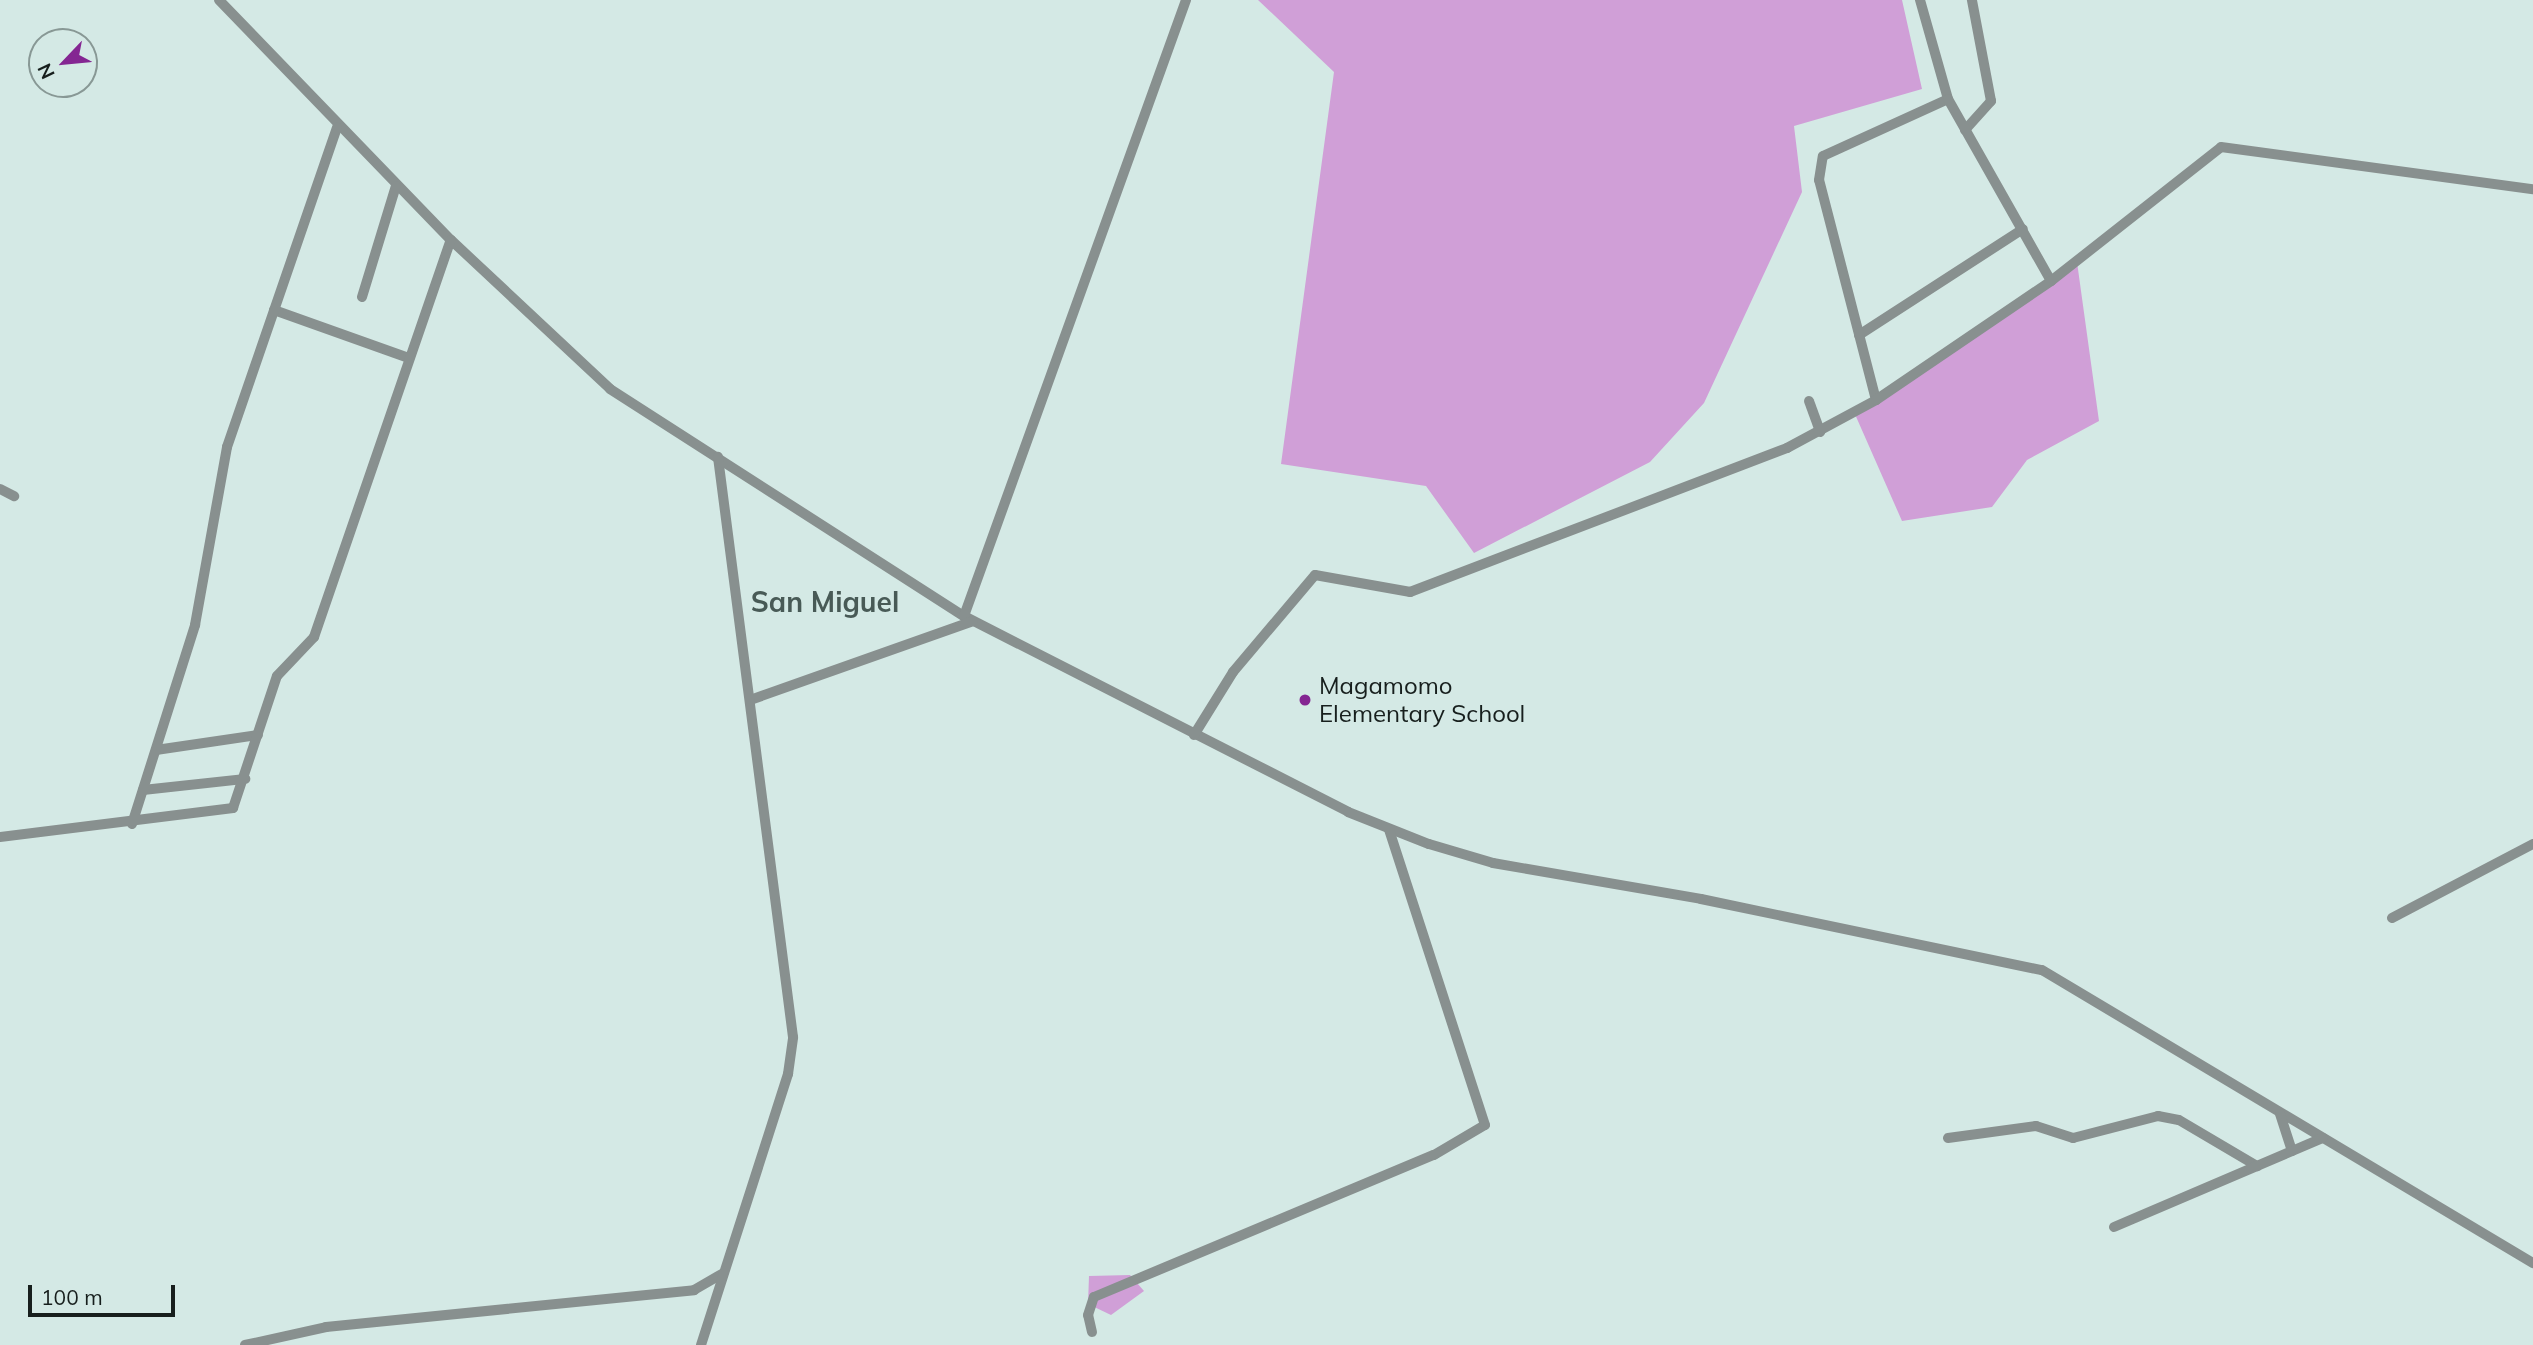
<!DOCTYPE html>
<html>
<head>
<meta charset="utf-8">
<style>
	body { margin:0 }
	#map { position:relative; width:2533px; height:1345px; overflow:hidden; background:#d4e9e5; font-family:Mulish,sans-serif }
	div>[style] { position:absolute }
	.green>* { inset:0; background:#d09fd7 }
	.minor>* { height:10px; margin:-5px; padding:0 5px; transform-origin:5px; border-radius:5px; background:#88908f }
	.dots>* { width:19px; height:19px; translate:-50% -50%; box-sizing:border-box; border:4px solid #d4e9e5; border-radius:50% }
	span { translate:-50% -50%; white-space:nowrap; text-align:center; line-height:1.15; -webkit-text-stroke:5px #d4e9e5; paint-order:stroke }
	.poi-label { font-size:24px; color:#171f1d }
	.left { translate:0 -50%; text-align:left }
	.quarter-label { font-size:28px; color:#485a56; font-weight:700 }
	.north { position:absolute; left:28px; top:28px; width:70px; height:70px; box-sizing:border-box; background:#d4e9e5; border:2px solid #889895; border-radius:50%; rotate:244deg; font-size:19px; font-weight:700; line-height:28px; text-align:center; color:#171f1d }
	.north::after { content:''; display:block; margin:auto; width:24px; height:32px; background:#842692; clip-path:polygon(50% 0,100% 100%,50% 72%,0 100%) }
	.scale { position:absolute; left:28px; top:1285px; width:147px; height:32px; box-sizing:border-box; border:4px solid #171f1d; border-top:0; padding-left:9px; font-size:21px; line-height:24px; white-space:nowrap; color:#171f1d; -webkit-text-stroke:5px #d4e9e5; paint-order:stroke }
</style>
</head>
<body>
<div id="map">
	<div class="green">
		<div style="clip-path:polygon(1258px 0,1902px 0,1922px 89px,1794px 126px,1802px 192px,1704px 403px,1650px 462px,1474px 553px,1426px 486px,1281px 464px,1334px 72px)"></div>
		<div style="clip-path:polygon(2077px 262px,2099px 421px,2027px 460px,1992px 507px,1902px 521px,1854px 412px)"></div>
		<div style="clip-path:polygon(1130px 1275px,1144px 1291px,1111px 1315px,1088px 1304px,1089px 1276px)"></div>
	</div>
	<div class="minor">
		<div style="left:219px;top:0;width:334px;rotate:46deg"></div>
		<div style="left:451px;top:240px;width:218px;rotate:43.1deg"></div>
		<div style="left:610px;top:389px;width:421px;rotate:32.7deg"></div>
		<div style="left:964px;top:616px;width:431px;rotate:27deg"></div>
		<div style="left:1348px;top:812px;width:87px;rotate:21.6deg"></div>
		<div style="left:1429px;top:844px;width:67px;rotate:16.5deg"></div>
		<div style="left:1493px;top:863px;width:211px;rotate:9.8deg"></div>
		<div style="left:1701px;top:899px;width:348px;rotate:11.8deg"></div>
		<div style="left:2042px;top:970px;width:572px;rotate:30.83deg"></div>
		<div style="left:1920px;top:0;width:103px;rotate:74.2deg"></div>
		<div style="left:1965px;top:130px;width:39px;rotate:-48deg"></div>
		<div style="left:1991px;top:101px;width:103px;rotate:-100.7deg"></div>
		<div style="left:362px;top:297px;width:116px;rotate:-73deg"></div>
		<div style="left:274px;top:310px;width:143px;rotate:19.6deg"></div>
		<div style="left:1859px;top:335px;width:195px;rotate:-32.9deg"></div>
		<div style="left:1876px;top:400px;width:227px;rotate:-104.5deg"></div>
		<div style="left:1819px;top:180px;width:24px;rotate:-81deg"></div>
		<div style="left:1823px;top:156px;width:137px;rotate:-24.5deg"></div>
		<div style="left:1948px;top:99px;width:209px;rotate:60.5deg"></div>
		<div style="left:1809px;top:401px;width:33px;rotate:70deg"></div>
		<div style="left:0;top:489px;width:16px;rotate:27deg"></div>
		<div style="left:964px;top:616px;width:655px;rotate:-70.18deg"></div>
		<div style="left:753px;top:699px;width:233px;rotate:-19.5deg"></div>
		<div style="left:1194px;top:735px;width:74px;rotate:-58.2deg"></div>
		<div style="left:1233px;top:672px;width:127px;rotate:-49.8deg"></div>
		<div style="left:1315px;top:575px;width:97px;rotate:10.1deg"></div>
		<div style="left:1410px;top:592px;width:404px;rotate:-20.9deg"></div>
		<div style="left:1787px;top:448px;width:101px;rotate:-28.3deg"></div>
		<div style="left:1876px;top:400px;width:212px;rotate:-34.2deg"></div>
		<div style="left:2051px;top:281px;width:216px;rotate:-38.2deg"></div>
		<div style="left:2221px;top:147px;width:315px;rotate:7.7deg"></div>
		<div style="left:156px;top:750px;width:103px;rotate:-8.4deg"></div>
		<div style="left:143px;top:790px;width:103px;rotate:-6.2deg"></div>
		<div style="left:132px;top:824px;width:209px;rotate:-72.4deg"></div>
		<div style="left:195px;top:625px;width:181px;rotate:-79.8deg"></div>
		<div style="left:227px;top:447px;width:338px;rotate:-71deg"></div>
		<div style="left:0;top:837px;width:235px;rotate:-7.1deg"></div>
		<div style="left:233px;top:808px;width:139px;rotate:-71.6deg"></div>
		<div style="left:277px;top:676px;width:54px;rotate:-46.5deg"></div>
		<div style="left:314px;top:637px;width:420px;rotate:-71deg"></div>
		<div style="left:2392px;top:918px;width:159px;rotate:-27.7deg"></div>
		<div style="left:2280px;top:1114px;width:39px;rotate:72deg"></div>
		<div style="left:1948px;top:1138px;width:89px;rotate:-7.8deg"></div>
		<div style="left:2036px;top:1126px;width:39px;rotate:18deg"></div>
		<div style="left:2073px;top:1138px;width:88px;rotate:-14.5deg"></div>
		<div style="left:2158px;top:1116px;width:21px;rotate:11deg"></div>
		<div style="left:2179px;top:1120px;width:91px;rotate:30.5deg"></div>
		<div style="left:2114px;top:1227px;width:227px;rotate:-23.1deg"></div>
		<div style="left:1092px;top:1332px;width:17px;rotate:-103deg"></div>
		<div style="left:1088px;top:1315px;width:19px;rotate:-72deg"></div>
		<div style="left:1094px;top:1297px;width:368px;rotate:-22.7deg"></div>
		<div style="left:1434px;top:1155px;width:59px;rotate:-30.5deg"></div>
		<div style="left:1485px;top:1125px;width:311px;rotate:-108deg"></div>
		<div style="left:245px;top:1345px;width:83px;rotate:-12.5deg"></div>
		<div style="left:326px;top:1327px;width:370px;rotate:-5.7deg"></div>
		<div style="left:694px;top:1290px;width:32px;rotate:-30deg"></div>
		<div style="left:701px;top:1345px;width:285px;rotate:-72.2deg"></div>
		<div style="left:788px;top:1074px;width:37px;rotate:-82deg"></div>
		<div style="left:793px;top:1037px;width:585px;rotate:-97.37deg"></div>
	</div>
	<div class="dots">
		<div style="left:1305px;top:700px;background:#842692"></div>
	</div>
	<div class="poi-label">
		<span class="left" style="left:1319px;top:700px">Magamomo<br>Elementary School</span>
	</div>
	<div class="quarter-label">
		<span style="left:825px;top:602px">San Miguel</span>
	</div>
	<div class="north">N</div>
	<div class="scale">100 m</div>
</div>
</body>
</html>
